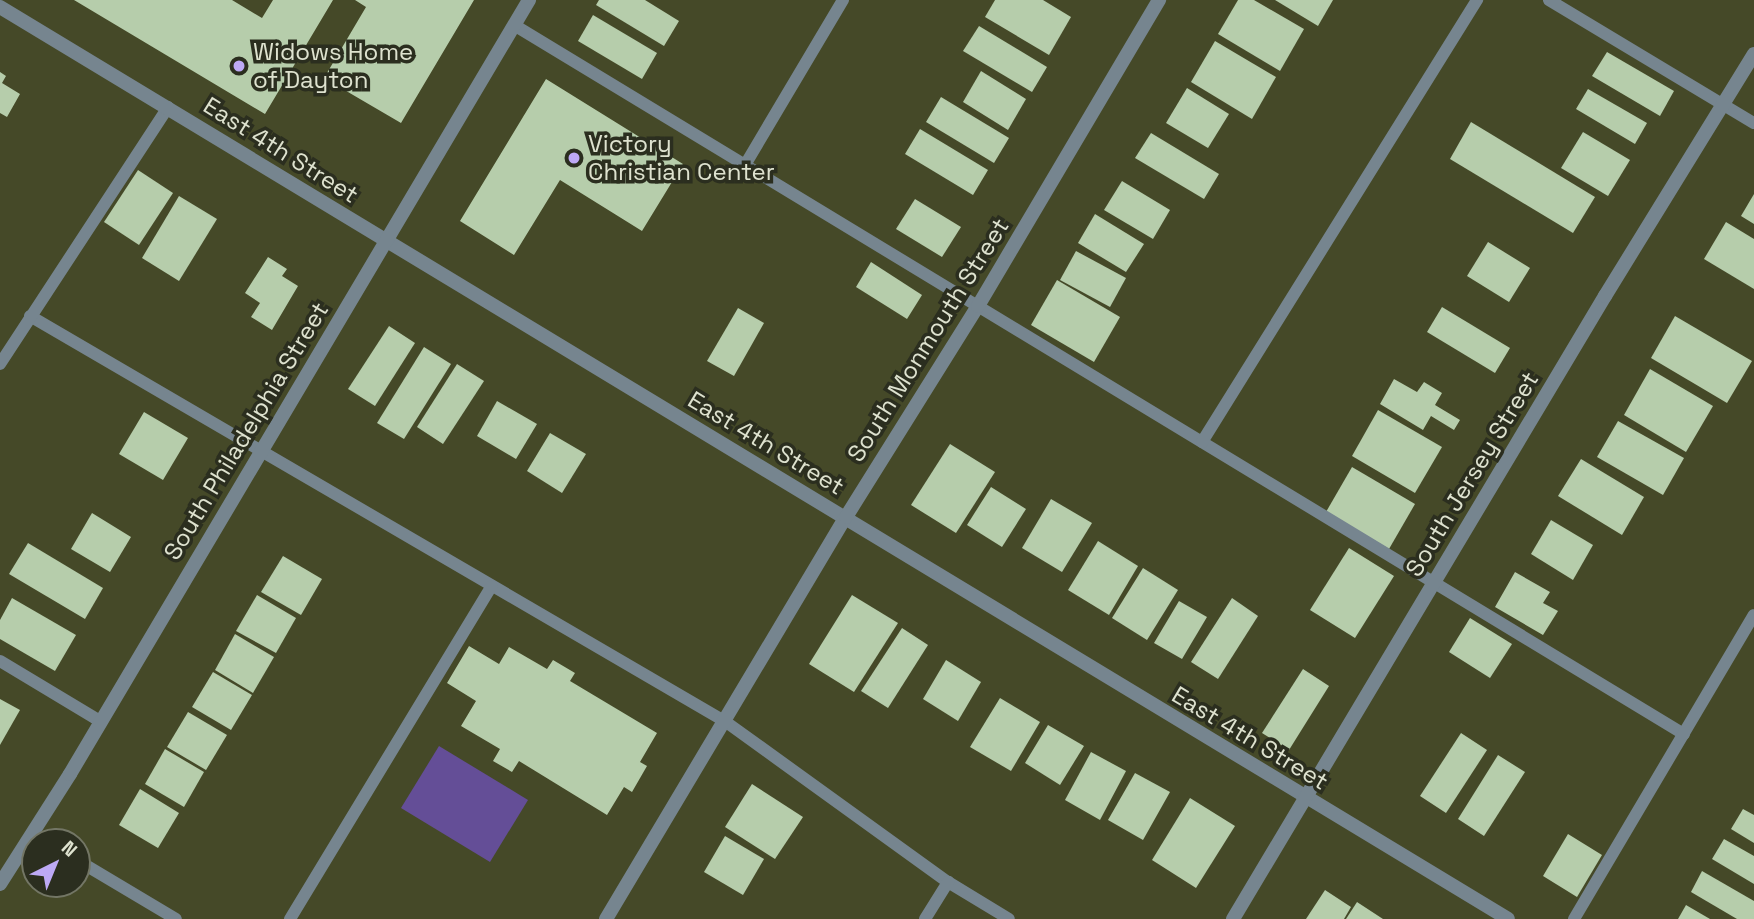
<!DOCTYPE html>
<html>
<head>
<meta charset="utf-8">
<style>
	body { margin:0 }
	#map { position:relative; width:1754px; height:919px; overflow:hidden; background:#454928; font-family:"Space Grotesk",sans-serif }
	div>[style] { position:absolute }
	.green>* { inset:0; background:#644e97 }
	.building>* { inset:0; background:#b6cdab }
	.lane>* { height:12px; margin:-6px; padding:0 6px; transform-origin:6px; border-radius:6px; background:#76858f }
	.street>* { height:14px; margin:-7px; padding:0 7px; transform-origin:7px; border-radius:7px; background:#76858f }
	.dots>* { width:19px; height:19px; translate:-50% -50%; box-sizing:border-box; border:4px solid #2b2e1f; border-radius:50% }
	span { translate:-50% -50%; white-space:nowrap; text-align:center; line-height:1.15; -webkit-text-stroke:7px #2b2e1f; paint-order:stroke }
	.poi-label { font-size:24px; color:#dee2cf }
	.left { translate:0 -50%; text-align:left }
	.street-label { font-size:24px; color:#dee2cf }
	.north { position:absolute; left:21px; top:828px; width:70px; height:70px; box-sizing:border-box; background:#2b2e1f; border:2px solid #737665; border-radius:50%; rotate:43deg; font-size:19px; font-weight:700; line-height:28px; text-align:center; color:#dee2cf }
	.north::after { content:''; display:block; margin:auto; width:24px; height:32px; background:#bda9f5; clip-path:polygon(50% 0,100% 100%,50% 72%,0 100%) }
</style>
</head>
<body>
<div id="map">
	<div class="green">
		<div style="clip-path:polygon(439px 746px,528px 800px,490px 862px,401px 808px)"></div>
	</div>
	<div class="building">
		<div style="clip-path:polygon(74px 0,232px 0,262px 18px,273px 0,333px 0,265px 114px)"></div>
		<div style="clip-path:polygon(355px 0,474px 0,401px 123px,324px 78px,366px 7px)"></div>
		<div style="clip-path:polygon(599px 0,645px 0,679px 21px,664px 46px,596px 5px)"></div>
		<div style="clip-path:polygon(995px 0,1043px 0,1071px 17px,1049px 55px,985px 17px)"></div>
		<div style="clip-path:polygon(1238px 0,1254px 0,1304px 29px,1280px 71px,1218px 34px)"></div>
		<div style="clip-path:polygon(1275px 0,1333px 0,1318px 26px)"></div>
		<div style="clip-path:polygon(593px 15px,657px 53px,642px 79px,578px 41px)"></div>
		<div style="clip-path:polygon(979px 26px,1047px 67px,1032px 92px,963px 51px)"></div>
		<div style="clip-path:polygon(1215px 41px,1276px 77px,1252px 119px,1191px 82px)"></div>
		<div style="clip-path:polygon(1607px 52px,1674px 91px,1660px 116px,1592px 76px)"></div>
		<div style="clip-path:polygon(981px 71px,1026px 99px,1008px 130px,963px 102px)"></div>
		<div style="clip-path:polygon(0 72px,6px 76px,2px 83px,20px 94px,7px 117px,0 113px)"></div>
		<div style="clip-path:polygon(546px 79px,683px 164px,642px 231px,560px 180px,514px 255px,460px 221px)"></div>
		<div style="clip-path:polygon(1187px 88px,1229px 114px,1208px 148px,1166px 123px)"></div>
		<div style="clip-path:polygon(1588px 89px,1647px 123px,1635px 144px,1576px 109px)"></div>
		<div style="clip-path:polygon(941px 97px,1009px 138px,994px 163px,926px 122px)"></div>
		<div style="clip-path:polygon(1471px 122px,1595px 197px,1573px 233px,1450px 159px)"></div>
		<div style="clip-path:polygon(920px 129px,988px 170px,973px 195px,905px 154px)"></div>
		<div style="clip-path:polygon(1583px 132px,1630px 160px,1608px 196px,1561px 168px)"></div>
		<div style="clip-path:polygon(1151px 133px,1219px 174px,1204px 199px,1135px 158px)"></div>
		<div style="clip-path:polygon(138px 170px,173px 193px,139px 245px,104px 222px)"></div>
		<div style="clip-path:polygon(1122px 181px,1170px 210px,1153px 239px,1104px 210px)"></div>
		<div style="clip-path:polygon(1754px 194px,1754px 224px,1741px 216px)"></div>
		<div style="clip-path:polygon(179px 196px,217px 219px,179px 281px,142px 258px)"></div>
		<div style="clip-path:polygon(915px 199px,961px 227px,942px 257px,896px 229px)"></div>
		<div style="clip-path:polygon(1095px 214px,1144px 244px,1126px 272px,1078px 243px)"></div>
		<div style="clip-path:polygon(1726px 222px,1754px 239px,1754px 289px,1704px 259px)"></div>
		<div style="clip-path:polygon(1488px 242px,1530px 268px,1509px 302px,1467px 276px)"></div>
		<div style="clip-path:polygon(1076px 251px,1126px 278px,1110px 307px,1060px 280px)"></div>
		<div style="clip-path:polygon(268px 257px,287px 269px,282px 276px,298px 286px,272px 330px,251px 317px,260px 303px,245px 293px)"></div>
		<div style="clip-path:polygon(871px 262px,922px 295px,907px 319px,856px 287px)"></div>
		<div style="clip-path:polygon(1057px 280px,1120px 317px,1094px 362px,1031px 325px)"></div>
		<div style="clip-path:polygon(1442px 307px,1510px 348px,1495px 373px,1427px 332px)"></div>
		<div style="clip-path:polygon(738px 308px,764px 323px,734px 376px,707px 361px)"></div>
		<div style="clip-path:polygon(1675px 316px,1752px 361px,1727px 403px,1651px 358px)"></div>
		<div style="clip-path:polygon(389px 326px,415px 343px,375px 406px,348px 389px)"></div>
		<div style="clip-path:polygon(424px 347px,451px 364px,404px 439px,377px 423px)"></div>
		<div style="clip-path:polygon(457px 364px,484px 381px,443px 444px,417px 427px)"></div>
		<div style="clip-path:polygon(1650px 369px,1713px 406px,1686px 452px,1624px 415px)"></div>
		<div style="clip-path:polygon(1394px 379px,1417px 392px,1424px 382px,1442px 393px,1435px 405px,1460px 420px,1454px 430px,1431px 416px,1423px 430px,1380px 404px)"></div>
		<div style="clip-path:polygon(497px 401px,537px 424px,516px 459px,477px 436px)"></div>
		<div style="clip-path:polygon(1378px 410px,1442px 447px,1415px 493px,1352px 456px)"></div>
		<div style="clip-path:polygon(144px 412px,188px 438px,163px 480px,119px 454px)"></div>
		<div style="clip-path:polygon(1618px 421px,1684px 458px,1663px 495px,1597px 457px)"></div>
		<div style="clip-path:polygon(550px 433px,586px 454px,562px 493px,527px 471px)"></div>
		<div style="clip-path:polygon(950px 444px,995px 472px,956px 533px,911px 505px)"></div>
		<div style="clip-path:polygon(1581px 459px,1644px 497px,1622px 535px,1558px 496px)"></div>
		<div style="clip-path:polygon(1352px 467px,1415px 504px,1389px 549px,1326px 512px)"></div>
		<div style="clip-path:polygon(991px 487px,1026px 509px,1002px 547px,967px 525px)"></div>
		<div style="clip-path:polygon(1051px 499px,1092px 523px,1062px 572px,1022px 548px)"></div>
		<div style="clip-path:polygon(92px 513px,131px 537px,110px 572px,71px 549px)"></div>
		<div style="clip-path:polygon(1551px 520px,1593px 545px,1573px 580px,1531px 554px)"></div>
		<div style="clip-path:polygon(1098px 541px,1138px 566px,1109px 615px,1068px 590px)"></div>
		<div style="clip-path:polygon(28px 543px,103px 588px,85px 619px,9px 574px)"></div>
		<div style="clip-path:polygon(1349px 548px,1394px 576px,1355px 638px,1310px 610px)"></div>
		<div style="clip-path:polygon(283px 556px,322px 579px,301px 615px,261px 592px)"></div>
		<div style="clip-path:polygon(1143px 568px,1178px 590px,1147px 640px,1112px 618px)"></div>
		<div style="clip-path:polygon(1515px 572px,1550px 592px,1543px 603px,1558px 611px,1543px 635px,1495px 607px)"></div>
		<div style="clip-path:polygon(257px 595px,296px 618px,276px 653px,236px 631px)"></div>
		<div style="clip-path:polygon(852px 595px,898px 623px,854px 692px,809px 664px)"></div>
		<div style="clip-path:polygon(12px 598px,76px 635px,55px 671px,0 639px,0 620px)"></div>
		<div style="clip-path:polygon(1232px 598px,1258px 616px,1218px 679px,1191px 662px)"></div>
		<div style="clip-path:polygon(1179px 601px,1207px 617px,1182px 659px,1154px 643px)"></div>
		<div style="clip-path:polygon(1470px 618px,1512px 644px,1490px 678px,1449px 652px)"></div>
		<div style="clip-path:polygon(902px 628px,928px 645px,888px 708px,861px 691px)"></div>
		<div style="clip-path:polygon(235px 634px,274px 657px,253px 693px,215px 670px)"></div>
		<div style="clip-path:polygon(469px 646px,499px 664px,509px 647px,547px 669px,553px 660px,575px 673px,570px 681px,657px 733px,640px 762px,647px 766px,632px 792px,624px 787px,607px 815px,519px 761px,512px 772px,493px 761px,500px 749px,461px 726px,476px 701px,447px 683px)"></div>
		<div style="clip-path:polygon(946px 660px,981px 682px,958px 721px,923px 699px)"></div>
		<div style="clip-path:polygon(1303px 669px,1329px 686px,1289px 750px,1262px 733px)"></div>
		<div style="clip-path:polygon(213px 672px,252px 695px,231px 730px,192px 707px)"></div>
		<div style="clip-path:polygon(1000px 698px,1040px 722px,1011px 771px,970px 747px)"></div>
		<div style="clip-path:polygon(0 699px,20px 710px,0 745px)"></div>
		<div style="clip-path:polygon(188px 712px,227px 735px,206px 770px,167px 747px)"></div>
		<div style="clip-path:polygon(1048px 725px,1084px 746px,1060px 785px,1025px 763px)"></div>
		<div style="clip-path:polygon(1461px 733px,1487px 750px,1446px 813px,1420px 796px)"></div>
		<div style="clip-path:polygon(165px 749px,204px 772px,184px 807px,145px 784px)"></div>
		<div style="clip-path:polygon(1091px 752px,1126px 771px,1100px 820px,1065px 800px)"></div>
		<div style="clip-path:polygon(1498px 755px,1525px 772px,1484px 836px,1458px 819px)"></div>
		<div style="clip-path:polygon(1135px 773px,1170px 792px,1143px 840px,1108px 820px)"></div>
		<div style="clip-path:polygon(752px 784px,803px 817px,775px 859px,725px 827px)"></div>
		<div style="clip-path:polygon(140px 789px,179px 813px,158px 848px,119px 825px)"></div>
		<div style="clip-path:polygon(1190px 798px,1235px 826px,1196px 888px,1152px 860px)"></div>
		<div style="clip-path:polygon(1743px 809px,1754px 815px,1754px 843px,1731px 829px)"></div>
		<div style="clip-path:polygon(1568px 834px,1602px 855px,1577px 897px,1543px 876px)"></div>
		<div style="clip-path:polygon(725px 836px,764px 859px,743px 895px,704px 872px)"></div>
		<div style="clip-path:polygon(1724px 839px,1754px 856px,1754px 884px,1712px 859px)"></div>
		<div style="clip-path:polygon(1702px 871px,1754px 901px,1754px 919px,1737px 919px,1691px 892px)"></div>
		<div style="clip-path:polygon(1325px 890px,1351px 907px,1344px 919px,1306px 919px)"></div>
		<div style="clip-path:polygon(1357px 902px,1383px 919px,1346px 919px)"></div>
		<div style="clip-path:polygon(1686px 905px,1710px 919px,1678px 919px)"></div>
	</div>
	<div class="lane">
		<div style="left:1549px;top:0;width:239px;rotate:31deg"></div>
		<div style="left:514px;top:25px;width:1368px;rotate:31.22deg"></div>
		<div style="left:745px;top:165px;width:192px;rotate:-59.3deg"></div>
		<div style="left:30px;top:316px;width:806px;rotate:30.26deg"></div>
		<div style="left:726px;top:722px;width:274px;rotate:35.8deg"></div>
		<div style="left:948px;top:882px;width:71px;rotate:31.2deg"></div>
		<div style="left:0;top:364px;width:307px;rotate:-56.8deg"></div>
		<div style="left:1202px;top:442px;width:521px;rotate:-58.11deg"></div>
		<div style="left:0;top:661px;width:117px;rotate:31deg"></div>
		<div style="left:32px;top:834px;width:16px;rotate:30deg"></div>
		<div style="left:77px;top:860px;width:115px;rotate:30.8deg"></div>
		<div style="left:290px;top:919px;width:389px;rotate:-58.8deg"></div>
		<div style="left:925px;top:919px;width:44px;rotate:-58.1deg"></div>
		<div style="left:1574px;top:919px;width:353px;rotate:-59.4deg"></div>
	</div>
	<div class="street">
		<div style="left:0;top:7px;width:1762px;rotate:31.16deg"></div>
		<div style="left:0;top:884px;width:130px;rotate:-57.5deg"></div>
		<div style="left:70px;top:774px;width:900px;rotate:-59.33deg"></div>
		<div style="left:606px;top:919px;width:468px;rotate:-59.2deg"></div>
		<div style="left:846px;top:517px;width:249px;rotate:-58deg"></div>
		<div style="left:978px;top:306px;width:356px;rotate:-59.4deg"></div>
		<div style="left:1233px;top:919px;width:726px;rotate:-59.16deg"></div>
		<div style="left:1605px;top:296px;width:284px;rotate:-58.4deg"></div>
	</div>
	<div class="dots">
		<div style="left:239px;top:66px;background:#bda9f5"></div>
		<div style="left:574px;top:158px;background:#bda9f5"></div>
	</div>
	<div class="poi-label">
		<span class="left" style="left:253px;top:66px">Widows Home<br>of Dayton</span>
		<span class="left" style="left:588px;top:158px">Victory<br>Christian Center</span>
	</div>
	<div class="street-label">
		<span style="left:281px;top:150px;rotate:32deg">East 4th Street</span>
		<span style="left:928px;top:340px;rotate:-58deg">South Monmouth Street</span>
		<span style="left:246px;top:431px;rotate:-59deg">South Philadelphia Street</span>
		<span style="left:766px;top:443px;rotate:31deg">East 4th Street</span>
		<span style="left:1472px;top:474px;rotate:-59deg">South Jersey Street</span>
		<span style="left:1250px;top:738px;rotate:31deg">East 4th Street</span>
	</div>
	<div class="north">N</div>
</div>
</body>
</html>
